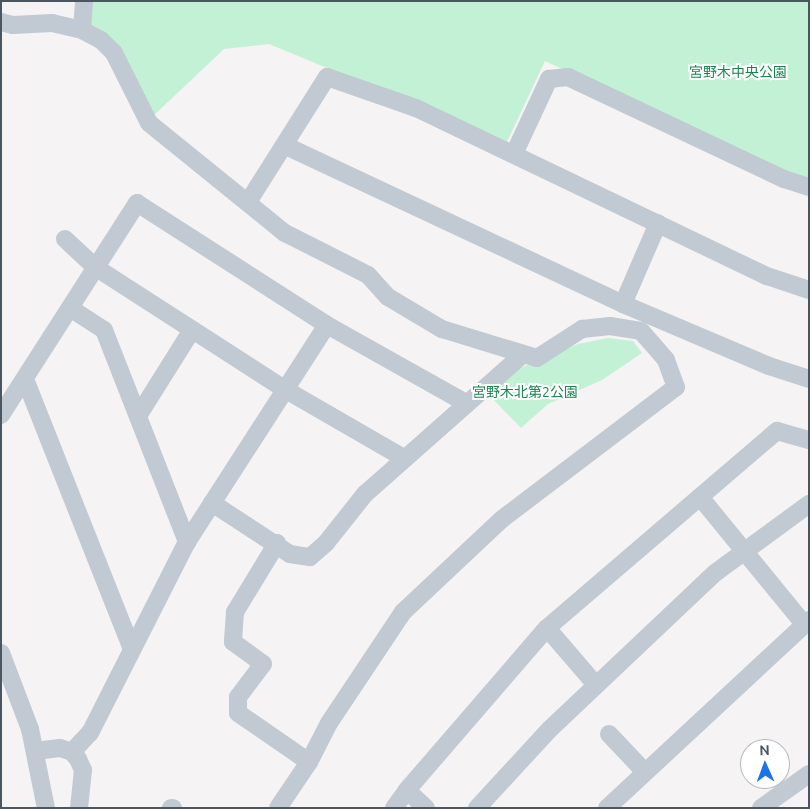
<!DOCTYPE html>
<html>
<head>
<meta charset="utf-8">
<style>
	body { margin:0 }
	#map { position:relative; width:810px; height:809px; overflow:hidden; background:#f5f3f3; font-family:Ubuntu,"Noto Sans JP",sans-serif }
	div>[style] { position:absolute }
	.green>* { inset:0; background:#c3f1d5 }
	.minor>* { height:18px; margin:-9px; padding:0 9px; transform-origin:9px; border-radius:9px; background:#c1cad2 }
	span { translate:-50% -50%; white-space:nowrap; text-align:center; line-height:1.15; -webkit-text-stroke:4px #fff; paint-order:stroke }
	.park-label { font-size:14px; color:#17864f }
	.frame { position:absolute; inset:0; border:2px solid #4a5661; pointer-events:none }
	.north { position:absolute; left:740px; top:739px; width:50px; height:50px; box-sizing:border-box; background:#fff; border:1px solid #b7bbc0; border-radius:50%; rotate:358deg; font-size:14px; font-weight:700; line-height:20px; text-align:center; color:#4a5661 }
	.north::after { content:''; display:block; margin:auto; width:18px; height:22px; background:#1a73e8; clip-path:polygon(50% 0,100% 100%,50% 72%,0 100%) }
</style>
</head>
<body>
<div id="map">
	<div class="green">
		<div style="clip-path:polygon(87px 1px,809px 1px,809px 183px,545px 61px,505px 146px,419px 106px,269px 44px,224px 49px,151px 118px,86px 26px)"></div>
		<div style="clip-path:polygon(608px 338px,633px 341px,642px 353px,602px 380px,548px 404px,521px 428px,487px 393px,513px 371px,578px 344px)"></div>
	</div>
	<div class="minor">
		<div style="left:1px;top:22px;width:12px;rotate:14deg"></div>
		<div style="left:13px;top:25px;width:39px;rotate:-3deg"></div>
		<div style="left:52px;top:23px;width:31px;rotate:13deg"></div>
		<div style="left:82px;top:30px;width:21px;rotate:28deg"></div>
		<div style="left:101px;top:40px;width:18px;rotate:45deg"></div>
		<div style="left:114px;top:53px;width:78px;rotate:63.4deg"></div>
		<div style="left:149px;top:123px;width:175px;rotate:39deg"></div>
		<div style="left:285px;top:233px;width:93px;rotate:26.8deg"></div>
		<div style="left:368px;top:275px;width:30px;rotate:48deg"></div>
		<div style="left:388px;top:297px;width:63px;rotate:30.7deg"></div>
		<div style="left:442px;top:329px;width:99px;rotate:17deg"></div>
		<div style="left:537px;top:358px;width:54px;rotate:-32.8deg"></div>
		<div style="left:582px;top:329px;width:28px;rotate:-6deg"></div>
		<div style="left:610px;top:326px;width:31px;rotate:9deg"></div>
		<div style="left:641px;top:331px;width:38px;rotate:49deg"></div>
		<div style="left:666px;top:360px;width:29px;rotate:70deg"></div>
		<div style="left:676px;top:387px;width:218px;rotate:142.8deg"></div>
		<div style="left:502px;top:519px;width:136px;rotate:136.8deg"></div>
		<div style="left:403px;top:612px;width:133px;rotate:123.7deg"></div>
		<div style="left:329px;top:723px;width:44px;rotate:117.1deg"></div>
		<div style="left:309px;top:762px;width:55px;rotate:124deg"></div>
		<div style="left:82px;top:30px;width:29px;rotate:-86deg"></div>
		<div style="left:286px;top:146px;width:372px;rotate:25.1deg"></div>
		<div style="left:623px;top:304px;width:159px;rotate:23deg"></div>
		<div style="left:769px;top:366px;width:42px;rotate:18deg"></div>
		<div style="left:514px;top:154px;width:83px;rotate:-65deg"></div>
		<div style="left:549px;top:79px;width:19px;rotate:-6deg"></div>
		<div style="left:568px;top:77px;width:239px;rotate:25.3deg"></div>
		<div style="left:784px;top:179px;width:26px;rotate:18deg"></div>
		<div style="left:248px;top:202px;width:148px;rotate:-57.7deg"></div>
		<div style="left:327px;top:77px;width:94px;rotate:19.2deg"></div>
		<div style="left:416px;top:108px;width:389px;rotate:25.6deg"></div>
		<div style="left:767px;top:276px;width:44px;rotate:18.4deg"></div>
		<div style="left:65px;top:239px;width:41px;rotate:43deg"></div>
		<div style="left:95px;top:267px;width:227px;rotate:32.8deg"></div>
		<div style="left:286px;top:390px;width:136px;rotate:30deg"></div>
		<div style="left:623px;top:304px;width:88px;rotate:-66.6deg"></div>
		<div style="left:70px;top:308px;width:40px;rotate:32.9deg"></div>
		<div style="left:104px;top:330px;width:228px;rotate:68.6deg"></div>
		<div style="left:25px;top:379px;width:290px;rotate:68.4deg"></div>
		<div style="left:1px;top:415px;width:252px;rotate:-57.3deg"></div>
		<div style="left:137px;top:203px;width:226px;rotate:32.7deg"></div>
		<div style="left:327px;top:325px;width:159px;rotate:29.3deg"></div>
		<div style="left:138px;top:416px;width:102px;rotate:-57.9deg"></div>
		<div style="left:700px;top:497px;width:164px;rotate:50.7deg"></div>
		<div style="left:212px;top:503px;width:93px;rotate:33.2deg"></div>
		<div style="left:290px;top:554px;width:20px;rotate:9deg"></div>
		<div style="left:310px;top:557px;width:21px;rotate:-41deg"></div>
		<div style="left:326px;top:543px;width:63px;rotate:-51.5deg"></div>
		<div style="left:365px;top:494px;width:210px;rotate:-41.5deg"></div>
		<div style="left:277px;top:543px;width:81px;rotate:121.3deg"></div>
		<div style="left:235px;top:612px;width:30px;rotate:94deg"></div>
		<div style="left:233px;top:642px;width:37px;rotate:36deg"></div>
		<div style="left:263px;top:664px;width:41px;rotate:127.1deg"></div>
		<div style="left:238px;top:697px;width:16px;rotate:90deg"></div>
		<div style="left:238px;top:713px;width:86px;rotate:34.6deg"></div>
		<div style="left:1px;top:653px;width:81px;rotate:69.1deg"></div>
		<div style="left:30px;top:729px;width:81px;rotate:78.6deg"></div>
		<div style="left:596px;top:685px;width:75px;rotate:-130.7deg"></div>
		<div style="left:547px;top:628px;width:303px;rotate:-40.6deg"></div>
		<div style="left:777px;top:431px;width:33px;rotate:16deg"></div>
		<div style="left:609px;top:734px;width:51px;rotate:46.6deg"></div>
		<div style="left:35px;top:751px;width:25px;rotate:-7deg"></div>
		<div style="left:60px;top:748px;width:13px;rotate:18deg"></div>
		<div style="left:72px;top:752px;width:9px;rotate:49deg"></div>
		<div style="left:78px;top:759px;width:12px;rotate:66deg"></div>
		<div style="left:83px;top:770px;width:38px;rotate:96deg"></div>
		<div style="left:72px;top:752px;width:26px;rotate:-47deg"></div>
		<div style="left:90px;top:733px;width:214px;rotate:-63.1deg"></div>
		<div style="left:187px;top:542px;width:258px;rotate:-57.2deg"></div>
		<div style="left:171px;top:808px;width:2px"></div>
		<div style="left:394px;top:808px;width:22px;rotate:-54deg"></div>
		<div style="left:426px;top:808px;width:26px;rotate:-137deg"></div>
		<div style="left:407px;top:790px;width:214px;rotate:-49.2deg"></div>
		<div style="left:477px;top:808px;width:108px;rotate:-47.3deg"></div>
		<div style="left:550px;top:729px;width:227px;rotate:-43.4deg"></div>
		<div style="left:715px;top:573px;width:117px;rotate:-36.3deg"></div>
		<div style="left:607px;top:808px;width:276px;rotate:-42.9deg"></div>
		<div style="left:761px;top:808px;width:59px;rotate:-35.3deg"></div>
	</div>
	<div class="park-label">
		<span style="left:738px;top:72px">宮野木中央公園</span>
		<span style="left:525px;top:392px">宮野木北第2公園</span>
	</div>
	<div class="frame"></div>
	<div class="north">N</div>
</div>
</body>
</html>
